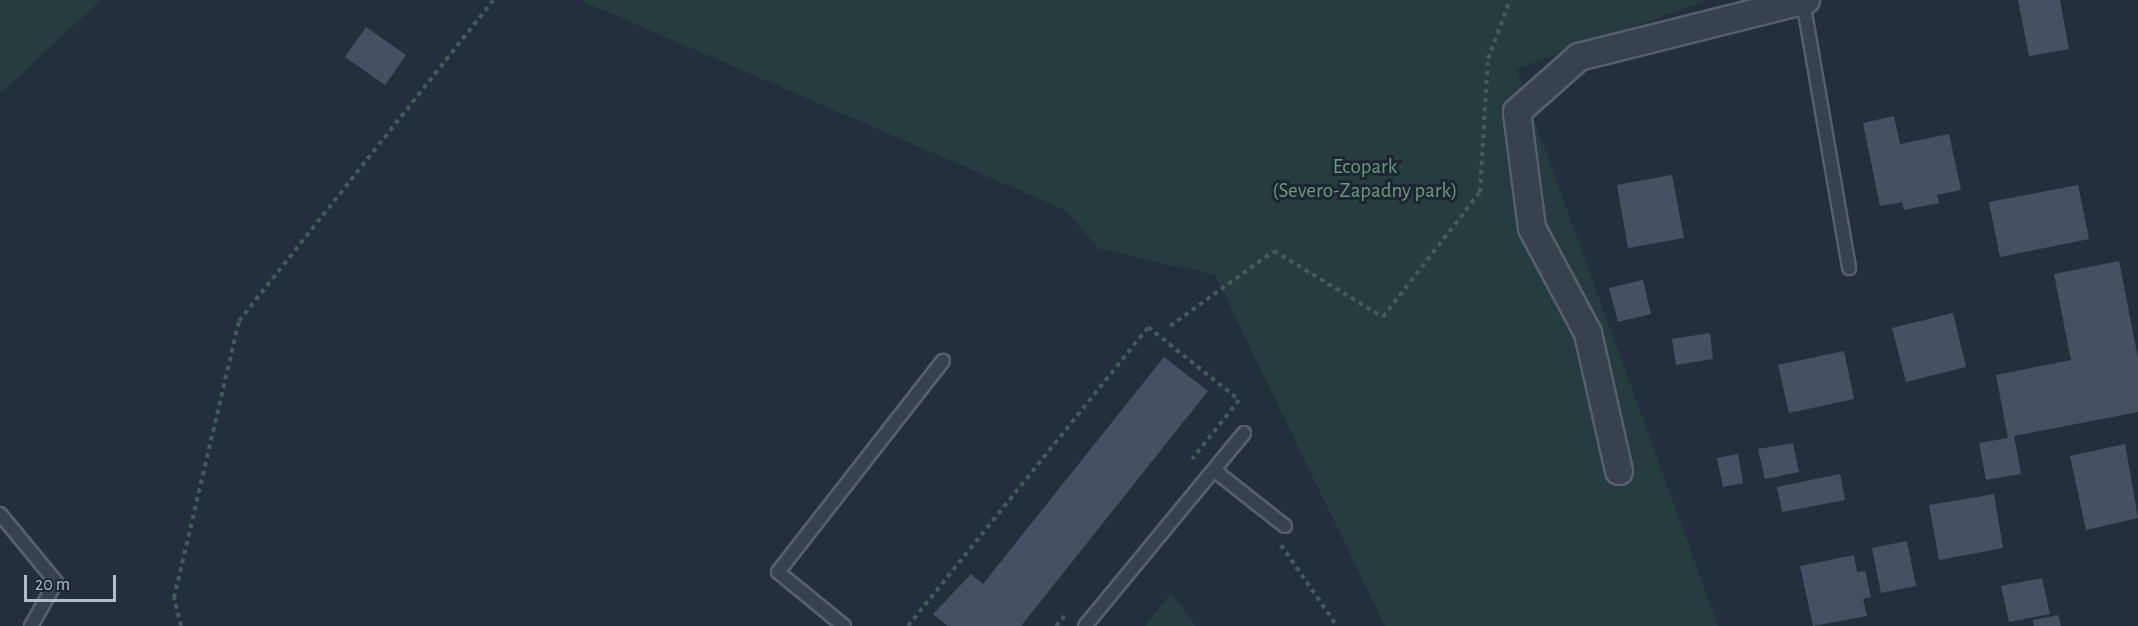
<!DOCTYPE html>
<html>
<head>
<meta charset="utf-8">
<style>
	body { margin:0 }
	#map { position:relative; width:2138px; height:626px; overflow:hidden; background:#242f3e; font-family:"Alegreya Sans",sans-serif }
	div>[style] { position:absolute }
	.green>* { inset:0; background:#263c3f }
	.building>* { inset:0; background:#455162 }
	.path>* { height:4px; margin-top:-2px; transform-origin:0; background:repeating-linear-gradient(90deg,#44595c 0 4.5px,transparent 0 9px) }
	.roads { filter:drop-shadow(2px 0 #565f6c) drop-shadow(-2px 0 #565f6c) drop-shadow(0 2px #565f6c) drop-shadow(0 -2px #565f6c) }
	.service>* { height:12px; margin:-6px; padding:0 6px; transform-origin:6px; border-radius:6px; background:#38414e }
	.minor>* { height:26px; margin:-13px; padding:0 13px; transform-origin:13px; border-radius:13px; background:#38414e }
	span { translate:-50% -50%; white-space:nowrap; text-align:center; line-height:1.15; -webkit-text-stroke:6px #1d2633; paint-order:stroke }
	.park-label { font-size:21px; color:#6b9a76 }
	.scale { position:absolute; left:24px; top:575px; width:92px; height:27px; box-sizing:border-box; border:3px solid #b4bcc9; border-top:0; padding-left:8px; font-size:18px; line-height:21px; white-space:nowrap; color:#b4bcc9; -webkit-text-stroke:4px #1d2633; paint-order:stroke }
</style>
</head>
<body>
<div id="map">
	<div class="green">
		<div style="clip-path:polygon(0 0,101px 0,0 94px)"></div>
		<div style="clip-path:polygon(580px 0,1708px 0,1516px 69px,1718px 626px,1385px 626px,1215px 275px,1099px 249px,1065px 210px)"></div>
		<div style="clip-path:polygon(1171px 593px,1196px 626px,1145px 626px)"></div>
	</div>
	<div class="building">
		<div style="clip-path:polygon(2018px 0,2060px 0,2069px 49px,2029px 56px)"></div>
		<div style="clip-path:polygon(366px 27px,406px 55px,385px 85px,345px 57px)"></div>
		<div style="clip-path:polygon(1894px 116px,1900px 144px,1949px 134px,1961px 190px,1937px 195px,1939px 203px,1904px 210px,1902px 202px,1880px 206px,1863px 123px)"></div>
		<div style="clip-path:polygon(1672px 175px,1684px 238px,1628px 248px,1617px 185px)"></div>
		<div style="clip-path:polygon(2078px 185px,2089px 239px,2000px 257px,1989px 202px)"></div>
		<div style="clip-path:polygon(2119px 261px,2138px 358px,2138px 412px,2014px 436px,2021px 474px,1986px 480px,1979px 443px,2008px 438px,1996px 375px,2071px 360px,2054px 274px)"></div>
		<div style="clip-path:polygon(1643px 280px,1651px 314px,1618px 322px,1609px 288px)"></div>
		<div style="clip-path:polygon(1953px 313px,1966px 367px,1906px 382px,1892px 328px)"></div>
		<div style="clip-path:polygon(1710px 333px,1713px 359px,1676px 365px,1672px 339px)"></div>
		<div style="clip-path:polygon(1844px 351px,1854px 399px,1789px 413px,1778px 365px)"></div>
		<div style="clip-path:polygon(1164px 357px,1208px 391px,1021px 626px,948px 626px,933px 614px,971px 574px,983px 584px)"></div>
		<div style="clip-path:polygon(1793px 443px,1799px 472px,1765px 479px,1758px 449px)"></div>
		<div style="clip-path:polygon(2125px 444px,2138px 518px,2086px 530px,2070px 456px)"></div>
		<div style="clip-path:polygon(1738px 454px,1743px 483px,1723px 487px,1717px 458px)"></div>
		<div style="clip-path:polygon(1840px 474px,1845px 500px,1782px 512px,1777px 487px)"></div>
		<div style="clip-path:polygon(1994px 494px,2003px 548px,1939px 560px,1929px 505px)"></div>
		<div style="clip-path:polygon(1907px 541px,1916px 586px,1881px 593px,1872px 548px)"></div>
		<div style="clip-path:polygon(1854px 555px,1857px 572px,1865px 571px,1871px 597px,1863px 599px,1867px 616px,1813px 626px,1800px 566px)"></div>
		<div style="clip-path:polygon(2042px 578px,2050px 614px,2009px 622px,2001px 586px)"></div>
		<div style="clip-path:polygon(2058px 615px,2061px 626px,2034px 626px,2033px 620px)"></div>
	</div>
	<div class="path">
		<div style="left:1170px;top:326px;width:128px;rotate:-35.8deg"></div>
		<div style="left:1274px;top:251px;width:127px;rotate:31.2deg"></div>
		<div style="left:1383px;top:317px;width:158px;rotate:-52.2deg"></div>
		<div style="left:1480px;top:192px;width:133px;rotate:-86.6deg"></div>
		<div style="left:1488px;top:59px;width:63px;rotate:-69.6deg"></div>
		<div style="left:1281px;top:545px;width:98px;rotate:55.3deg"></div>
		<div style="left:181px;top:626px;width:29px;rotate:-104deg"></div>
		<div style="left:174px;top:598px;width:285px;rotate:-76.8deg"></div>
		<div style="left:239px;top:321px;width:409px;rotate:-51.6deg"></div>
		<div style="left:908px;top:626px;width:383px;rotate:-51.2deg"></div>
		<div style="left:1148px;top:327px;width:117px;rotate:38.7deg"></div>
		<div style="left:1239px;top:400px;width:75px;rotate:128.5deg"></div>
		<div style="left:1056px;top:626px;width:13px;rotate:-51deg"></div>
	</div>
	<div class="roads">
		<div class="service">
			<div style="left:1803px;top:1px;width:271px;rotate:80.2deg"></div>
			<div style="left:1215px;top:471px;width:89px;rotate:38.2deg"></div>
			<div style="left:0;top:514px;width:88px;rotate:50.5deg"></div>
			<div style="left:56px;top:582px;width:51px;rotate:119.6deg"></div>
			<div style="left:844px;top:626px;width:85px;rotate:-140.7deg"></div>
			<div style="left:778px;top:572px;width:268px;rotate:-52deg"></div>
			<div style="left:1085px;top:626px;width:250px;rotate:-50.5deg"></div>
		</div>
		<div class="minor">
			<div style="left:1619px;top:471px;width:141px;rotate:-102.7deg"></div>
			<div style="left:1588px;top:333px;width:119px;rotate:-118.1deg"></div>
			<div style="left:1532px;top:228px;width:117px;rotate:-97.4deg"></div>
			<div style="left:1517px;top:112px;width:83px;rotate:-41.6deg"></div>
			<div style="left:1579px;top:57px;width:234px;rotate:-14.1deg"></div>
		</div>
	</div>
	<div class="park-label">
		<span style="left:1365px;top:179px">Ecopark<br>(Severo-Zapadny park)</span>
	</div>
	<div class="scale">20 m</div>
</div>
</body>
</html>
